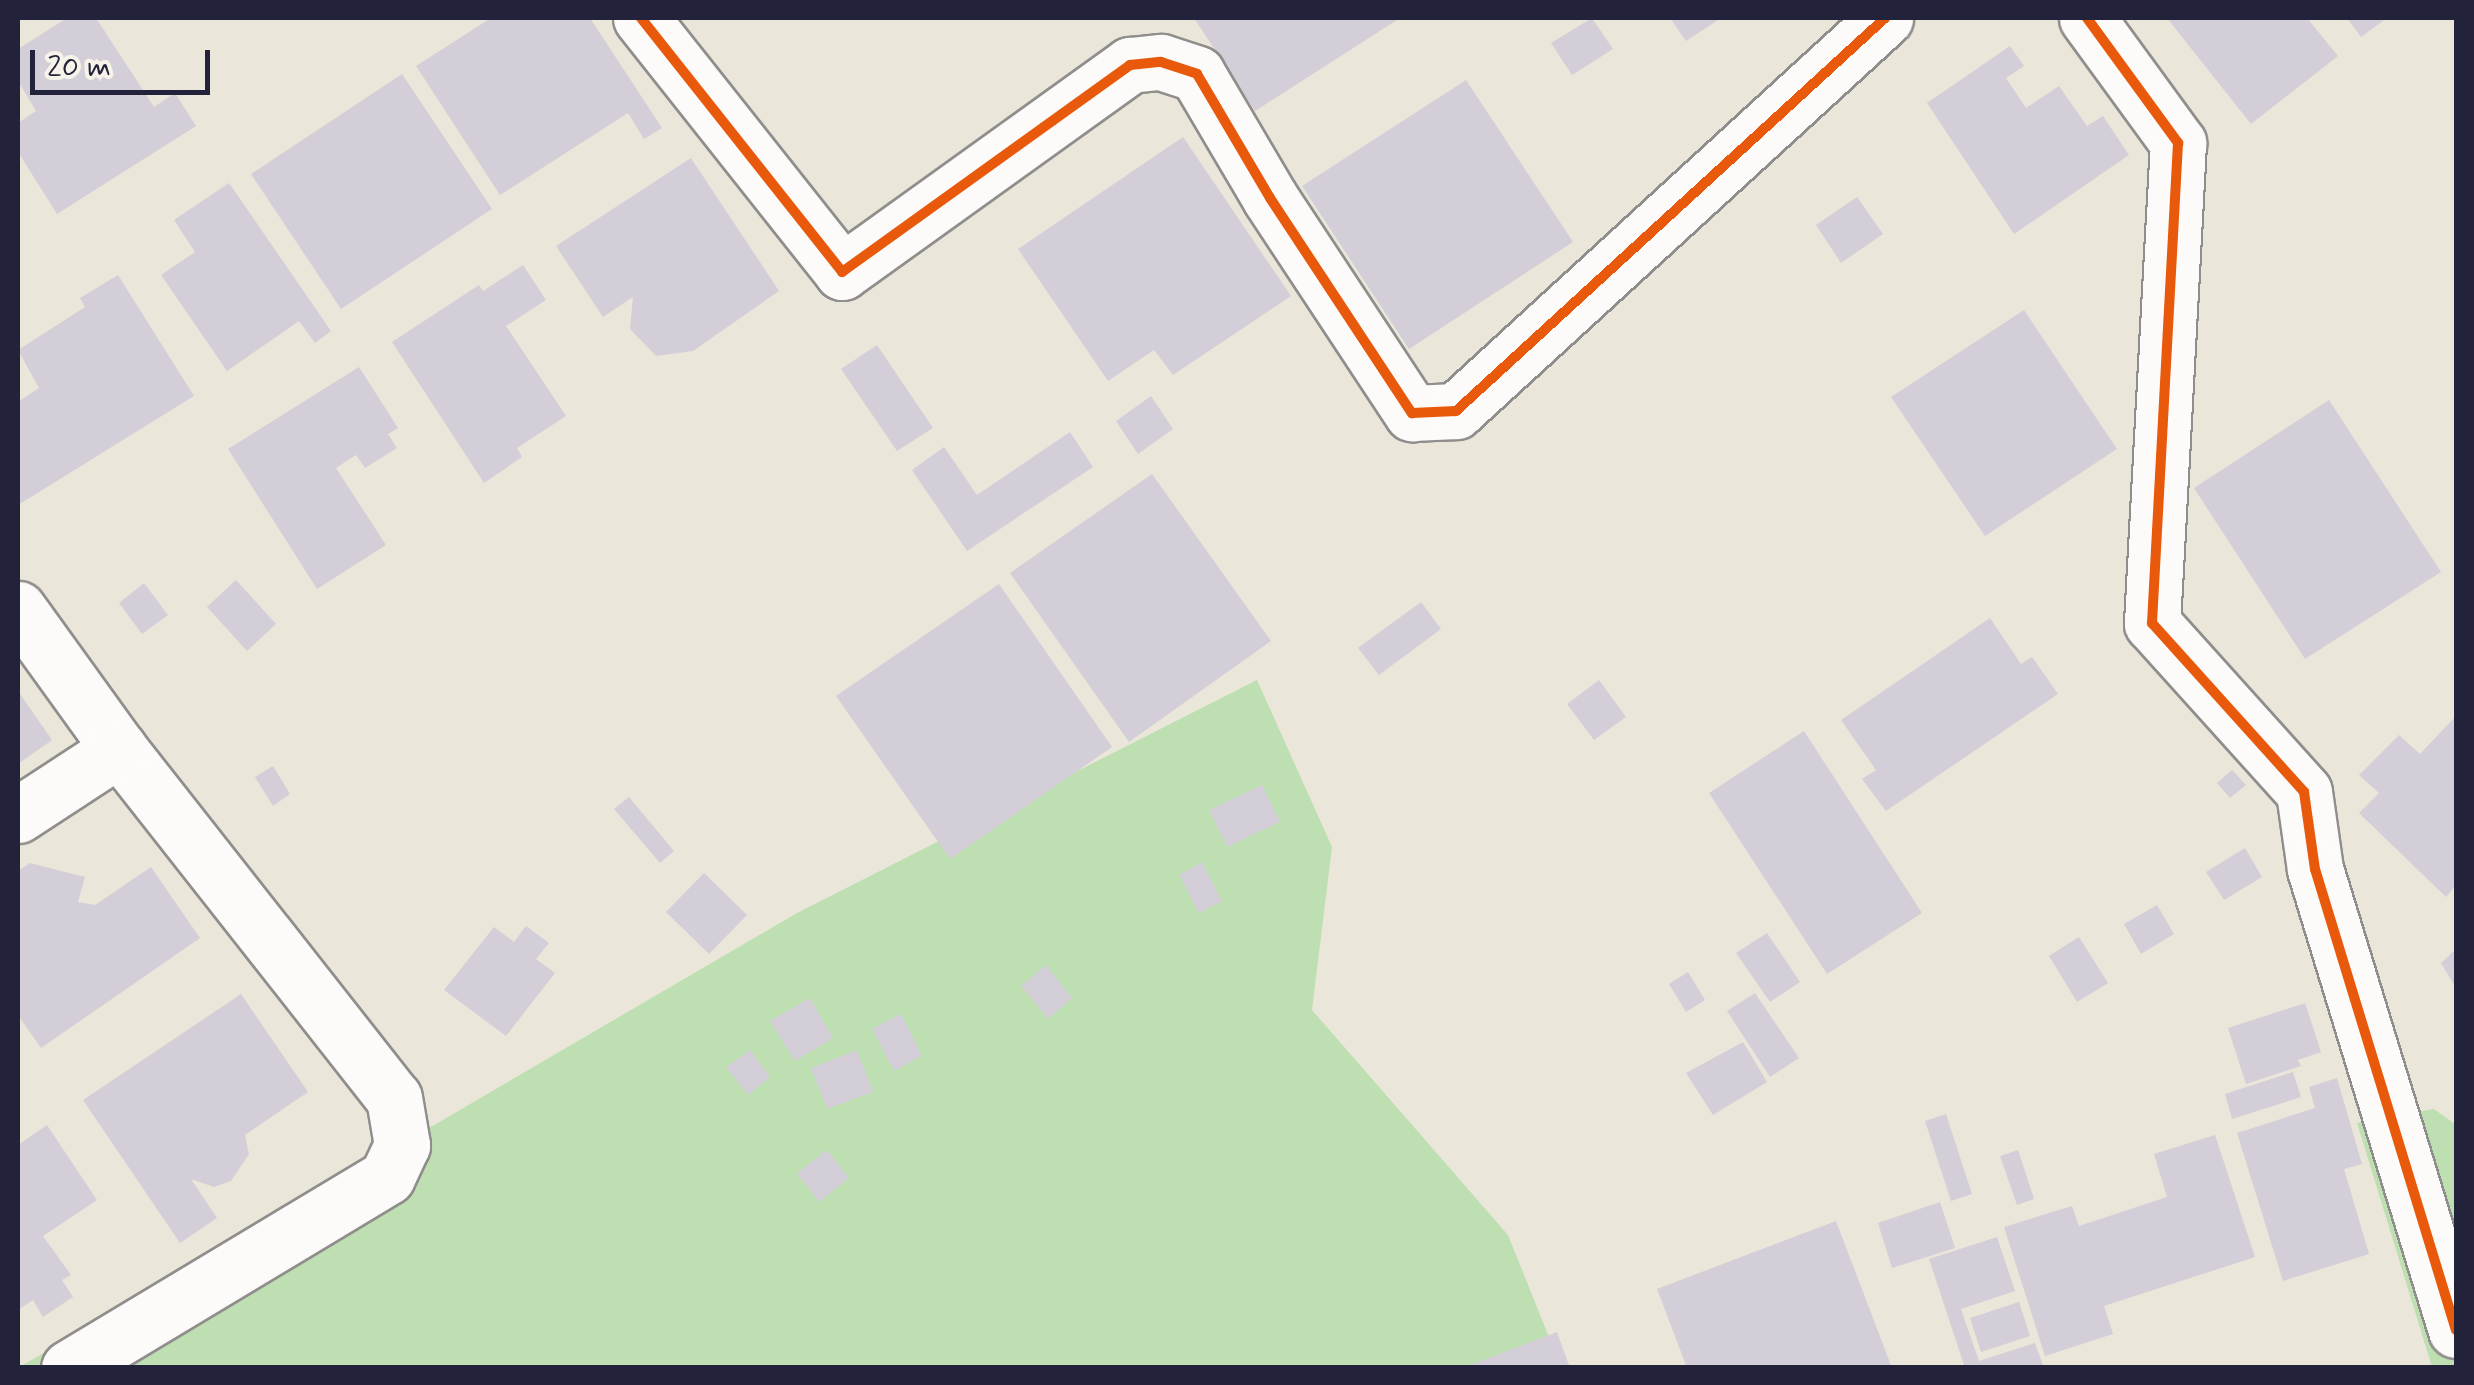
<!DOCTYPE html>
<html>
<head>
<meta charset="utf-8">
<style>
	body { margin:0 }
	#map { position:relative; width:2474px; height:1385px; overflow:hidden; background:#ebe6da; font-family:Mynerve,sans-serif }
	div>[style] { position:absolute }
	.green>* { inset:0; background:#bedfb1 }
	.building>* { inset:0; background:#d3ced7 }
	.roads { filter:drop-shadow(2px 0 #908e8c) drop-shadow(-2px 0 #908e8c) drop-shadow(0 2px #908e8c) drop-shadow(0 -2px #908e8c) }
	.minor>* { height:55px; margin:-27.5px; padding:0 27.5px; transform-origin:27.5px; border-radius:27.5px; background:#fcfbf9 }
	.cycleway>* { height:10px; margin:-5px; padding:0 5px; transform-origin:5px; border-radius:5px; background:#e8590c }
	span { translate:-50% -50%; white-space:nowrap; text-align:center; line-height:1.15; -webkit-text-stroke:8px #f7f3e8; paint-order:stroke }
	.frame { position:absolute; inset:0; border:20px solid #22223b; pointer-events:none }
	.scale { position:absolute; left:30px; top:50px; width:180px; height:45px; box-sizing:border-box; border:5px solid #22223b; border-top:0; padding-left:12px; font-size:30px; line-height:35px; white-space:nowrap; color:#22223b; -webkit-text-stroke:8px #f7f3e8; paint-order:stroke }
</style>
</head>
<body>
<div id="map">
	<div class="green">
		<div style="clip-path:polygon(1257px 680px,1332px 847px,1312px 1010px,1508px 1235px,1561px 1367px,18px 1368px,797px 913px)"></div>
		<div style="clip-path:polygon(2434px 1109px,2456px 1125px,2456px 1367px,2432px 1367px,2357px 1123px)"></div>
	</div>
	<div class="building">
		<div style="clip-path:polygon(67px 18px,96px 18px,154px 107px,175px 93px,196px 126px,57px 214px,18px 152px,18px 123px,36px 111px,18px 81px,18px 49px)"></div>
		<div style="clip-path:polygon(491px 18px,590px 18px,662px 128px,644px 139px,628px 113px,500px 195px,416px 66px)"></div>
		<div style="clip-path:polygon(1194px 18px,1400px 18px,1255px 111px)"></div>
		<div style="clip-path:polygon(1592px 18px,1613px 49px,1572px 75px,1551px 43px)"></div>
		<div style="clip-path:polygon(1670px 18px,1721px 18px,1686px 41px)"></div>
		<div style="clip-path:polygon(2167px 18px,2307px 18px,2338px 56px,2251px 124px)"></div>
		<div style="clip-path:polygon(2347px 18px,2387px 18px,2361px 37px)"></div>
		<div style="clip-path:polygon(2010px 46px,2024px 66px,2006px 78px,2026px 108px,2059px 86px,2087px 126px,2103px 116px,2129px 155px,2014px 234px,1927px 103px)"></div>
		<div style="clip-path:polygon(402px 74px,492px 209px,341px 309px,251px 174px)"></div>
		<div style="clip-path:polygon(1466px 80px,1573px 242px,1409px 349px,1302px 186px)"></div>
		<div style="clip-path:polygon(1183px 137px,1291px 296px,1173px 375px,1154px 350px,1108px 381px,1018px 249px)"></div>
		<div style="clip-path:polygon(691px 158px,779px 291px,693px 351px,656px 356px,630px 329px,633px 297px,603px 317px,556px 246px)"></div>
		<div style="clip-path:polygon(229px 183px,331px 331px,315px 343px,299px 321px,227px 371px,161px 275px,195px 252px,174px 220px)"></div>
		<div style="clip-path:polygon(1857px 197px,1883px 234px,1841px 263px,1816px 225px)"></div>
		<div style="clip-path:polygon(523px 265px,546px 300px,506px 326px,566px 416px,517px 448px,522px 457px,484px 483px,392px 342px,479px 285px,483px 291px)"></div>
		<div style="clip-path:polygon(118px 275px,194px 396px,18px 505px,18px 402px,39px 388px,18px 350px,85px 307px,80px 298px)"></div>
		<div style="clip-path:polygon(2024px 310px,2117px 449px,1985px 536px,1891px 397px)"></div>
		<div style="clip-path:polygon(877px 345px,933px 428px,897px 451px,841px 369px)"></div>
		<div style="clip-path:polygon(359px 367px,398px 428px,388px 434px,397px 448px,365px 468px,356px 455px,336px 468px,386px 545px,317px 589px,228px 449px)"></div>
		<div style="clip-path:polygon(1151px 396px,1173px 429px,1138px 454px,1116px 421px)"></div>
		<div style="clip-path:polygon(2329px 400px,2441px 572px,2305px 659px,2194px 488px)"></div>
		<div style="clip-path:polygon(1070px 432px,1093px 467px,967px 551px,912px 470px,944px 447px,977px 495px)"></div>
		<div style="clip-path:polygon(1152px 474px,1271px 641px,1129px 742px,1010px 573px)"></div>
		<div style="clip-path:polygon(236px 580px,276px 624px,247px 651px,207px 607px)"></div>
		<div style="clip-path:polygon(144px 583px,168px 615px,142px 634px,119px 603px)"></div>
		<div style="clip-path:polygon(999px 584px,1112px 747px,950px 859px,836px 696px)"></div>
		<div style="clip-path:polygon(1421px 602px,1441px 629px,1379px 675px,1358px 648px)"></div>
		<div style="clip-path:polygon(1990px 618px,2021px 664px,2032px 657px,2058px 694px,1886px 811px,1862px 779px,1876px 770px,1841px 720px)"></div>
		<div style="clip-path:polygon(1599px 680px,1626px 717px,1594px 740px,1567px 704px)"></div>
		<div style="clip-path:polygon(18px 691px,52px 740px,18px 764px)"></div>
		<div style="clip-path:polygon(2456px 716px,2456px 885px,2446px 897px,2359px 813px,2379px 793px,2359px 775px,2399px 735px,2420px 754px)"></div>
		<div style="clip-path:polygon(1804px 731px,1922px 913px,1827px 974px,1709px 793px)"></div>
		<div style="clip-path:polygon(273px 766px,290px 794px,273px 806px,255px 777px)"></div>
		<div style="clip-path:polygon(2232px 770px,2246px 785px,2230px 798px,2217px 783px)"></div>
		<div style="clip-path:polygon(1262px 785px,1280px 822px,1227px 847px,1209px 810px)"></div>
		<div style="clip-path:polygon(629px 797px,674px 851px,660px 863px,614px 809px)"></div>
		<div style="clip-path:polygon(2245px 848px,2262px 877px,2224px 900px,2206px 872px)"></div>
		<div style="clip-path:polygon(1202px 862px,1222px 901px,1199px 913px,1179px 875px)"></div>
		<div style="clip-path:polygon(30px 863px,85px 877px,78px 902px,95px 905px,151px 867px,200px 938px,41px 1048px,18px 1015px,18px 871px)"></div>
		<div style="clip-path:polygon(704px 873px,747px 915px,709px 954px,666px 912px)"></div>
		<div style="clip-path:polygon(2157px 905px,2174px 934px,2141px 954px,2124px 924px)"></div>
		<div style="clip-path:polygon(526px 926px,549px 943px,536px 959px,555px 973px,506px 1036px,444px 990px,494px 927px,514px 942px)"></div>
		<div style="clip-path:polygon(1767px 933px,1800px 982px,1770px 1002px,1736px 953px)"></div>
		<div style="clip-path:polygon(2079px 937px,2108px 983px,2077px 1002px,2049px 956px)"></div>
		<div style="clip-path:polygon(2456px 949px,2456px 988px,2441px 963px)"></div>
		<div style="clip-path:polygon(1046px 965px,1072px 998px,1048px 1019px,1021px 986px)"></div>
		<div style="clip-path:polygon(1688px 972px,1705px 1000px,1686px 1012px,1669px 984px)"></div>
		<div style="clip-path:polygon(1755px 993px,1799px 1058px,1770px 1077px,1727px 1011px)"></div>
		<div style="clip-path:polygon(241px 994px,308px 1092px,245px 1135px,249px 1154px,231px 1181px,214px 1187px,191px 1179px,217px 1218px,180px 1243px,83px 1100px)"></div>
		<div style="clip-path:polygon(810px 998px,833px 1038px,795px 1061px,770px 1021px)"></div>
		<div style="clip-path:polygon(2305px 1003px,2321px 1052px,2298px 1060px,2301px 1066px,2246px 1084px,2228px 1028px)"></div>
		<div style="clip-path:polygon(901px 1014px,922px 1056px,894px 1071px,872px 1029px)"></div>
		<div style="clip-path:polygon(1743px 1042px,1767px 1082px,1713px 1115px,1686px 1073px)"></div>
		<div style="clip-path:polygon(750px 1050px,770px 1077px,748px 1095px,726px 1067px)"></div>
		<div style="clip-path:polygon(857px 1050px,873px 1092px,827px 1109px,811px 1068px)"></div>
		<div style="clip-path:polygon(2293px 1072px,2301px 1097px,2232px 1119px,2225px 1094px)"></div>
		<div style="clip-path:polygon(2337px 1078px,2362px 1164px,2344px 1169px,2369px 1254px,2283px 1281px,2237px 1133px,2315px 1108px,2309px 1087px)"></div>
		<div style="clip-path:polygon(1946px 1114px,1972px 1194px,1951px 1201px,1925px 1121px)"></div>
		<div style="clip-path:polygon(47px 1125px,97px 1200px,43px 1236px,71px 1275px,62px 1280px,73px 1297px,43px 1317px,33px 1300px,18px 1310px,18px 1145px)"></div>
		<div style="clip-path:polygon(2215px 1135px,2255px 1257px,2104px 1306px,2113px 1334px,2045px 1356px,2004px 1227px,2072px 1206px,2079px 1226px,2167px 1197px,2154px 1154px)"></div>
		<div style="clip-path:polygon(827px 1150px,849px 1178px,819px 1202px,797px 1173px)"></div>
		<div style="clip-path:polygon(2018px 1150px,2034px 1199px,2017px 1205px,2000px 1156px)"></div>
		<div style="clip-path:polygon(1940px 1202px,1955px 1248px,1892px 1268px,1878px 1223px)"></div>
		<div style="clip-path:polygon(1836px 1221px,1892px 1368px,1687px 1368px,1657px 1289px)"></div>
		<div style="clip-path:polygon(1997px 1237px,2015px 1291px,1961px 1309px,1979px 1361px,2035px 1343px,2044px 1368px,1965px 1368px,1929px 1259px)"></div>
		<div style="clip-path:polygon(2019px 1302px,2030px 1336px,1981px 1352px,1970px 1318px)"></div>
		<div style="clip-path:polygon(1557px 1332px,1570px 1368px,1465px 1368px,1465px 1367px)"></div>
	</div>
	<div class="roads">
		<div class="minor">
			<div style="left:641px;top:18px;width:324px;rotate:51.6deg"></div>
			<div style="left:842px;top:272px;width:355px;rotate:-35.7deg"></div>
			<div style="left:1130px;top:65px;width:31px;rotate:-6deg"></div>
			<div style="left:1161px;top:62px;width:38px;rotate:18deg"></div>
			<div style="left:1197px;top:74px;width:144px;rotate:59.5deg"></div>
			<div style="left:1270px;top:198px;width:258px;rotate:56.6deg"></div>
			<div style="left:1412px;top:413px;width:44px;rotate:-2.6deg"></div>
			<div style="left:1456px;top:411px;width:582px;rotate:-42.49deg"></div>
			<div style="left:2087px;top:18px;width:155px;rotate:53.9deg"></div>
			<div style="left:2178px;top:143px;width:481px;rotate:93.1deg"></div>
			<div style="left:2152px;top:623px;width:227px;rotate:48deg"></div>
			<div style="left:2304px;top:792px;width:78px;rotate:81.9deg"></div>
			<div style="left:2315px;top:869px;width:482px;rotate:73deg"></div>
			<div style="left:18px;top:609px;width:173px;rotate:54.2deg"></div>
			<div style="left:119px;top:749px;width:444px;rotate:51.8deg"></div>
			<div style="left:394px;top:1098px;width:48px;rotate:80.3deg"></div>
			<div style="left:402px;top:1145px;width:35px;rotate:115deg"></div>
			<div style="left:387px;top:1177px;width:371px;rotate:149deg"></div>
			<div style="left:18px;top:815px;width:121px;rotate:-33.2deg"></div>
		</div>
	</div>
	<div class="cycleway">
		<div style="left:641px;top:18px;width:324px;rotate:51.6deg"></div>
		<div style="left:842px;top:272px;width:355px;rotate:-35.7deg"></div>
		<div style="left:1130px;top:65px;width:31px;rotate:-6deg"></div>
		<div style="left:1161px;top:62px;width:38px;rotate:18deg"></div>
		<div style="left:1197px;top:74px;width:144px;rotate:59.5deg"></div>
		<div style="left:1270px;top:198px;width:258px;rotate:56.6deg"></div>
		<div style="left:1412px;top:413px;width:44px;rotate:-2.6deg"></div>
		<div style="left:1456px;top:411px;width:582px;rotate:-42.49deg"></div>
		<div style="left:2087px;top:18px;width:155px;rotate:53.9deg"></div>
		<div style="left:2178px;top:143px;width:481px;rotate:93.1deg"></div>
		<div style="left:2152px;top:623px;width:227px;rotate:48deg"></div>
		<div style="left:2304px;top:792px;width:78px;rotate:81.9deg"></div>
		<div style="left:2315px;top:869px;width:482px;rotate:73deg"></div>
	</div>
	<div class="frame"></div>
	<div class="scale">20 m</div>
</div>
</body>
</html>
